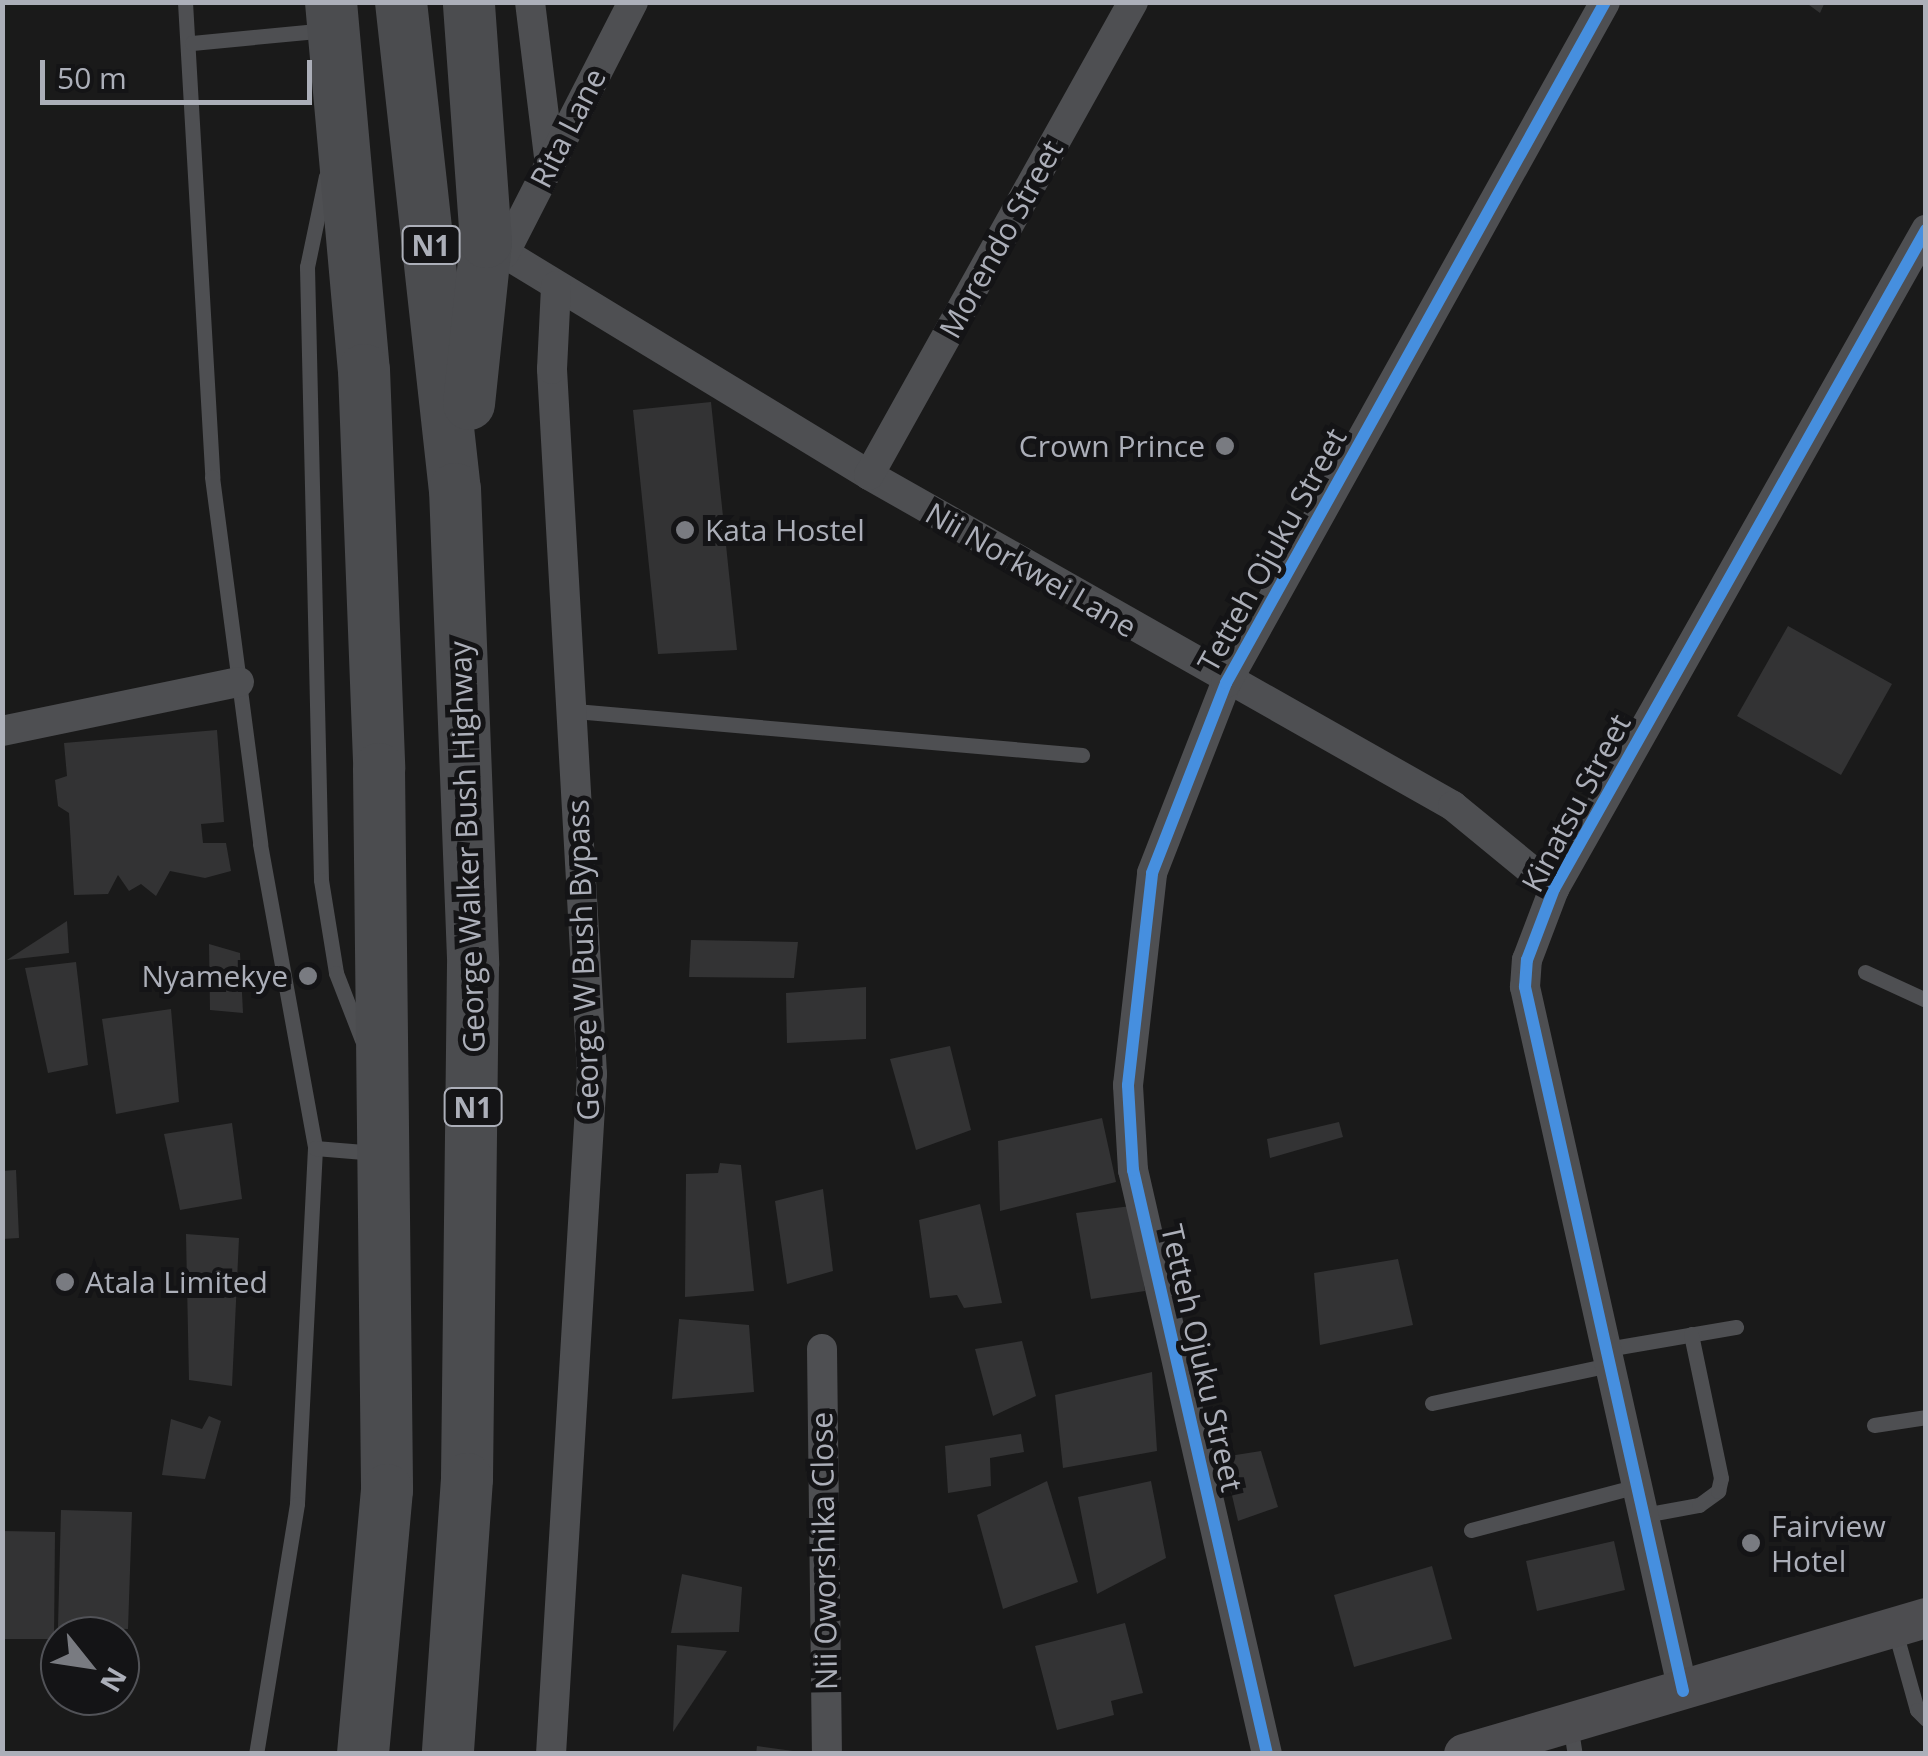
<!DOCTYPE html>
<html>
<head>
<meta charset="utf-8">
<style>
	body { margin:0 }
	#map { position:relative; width:1928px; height:1756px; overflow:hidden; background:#1a1a1a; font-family:"Open Sans",sans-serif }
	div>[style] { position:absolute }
	.building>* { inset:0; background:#333334 }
	.lane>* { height:15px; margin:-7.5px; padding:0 7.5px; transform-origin:7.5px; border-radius:7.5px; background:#4e4f52 }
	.street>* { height:30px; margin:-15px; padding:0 15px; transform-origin:15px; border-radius:15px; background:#4e4f52 }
	.secondary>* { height:40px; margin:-20px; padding:0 20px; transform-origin:20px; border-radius:20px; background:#4d4d50 }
	.highway>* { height:52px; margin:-26px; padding:0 26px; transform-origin:26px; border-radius:26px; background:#4b4c4f }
	.cycleway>* { height:12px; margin:-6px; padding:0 6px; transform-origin:6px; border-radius:6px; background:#468fdf }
	.dots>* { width:28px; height:28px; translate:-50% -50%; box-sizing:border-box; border:5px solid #141416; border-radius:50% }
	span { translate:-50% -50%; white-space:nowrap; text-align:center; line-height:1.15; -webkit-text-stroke:10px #141416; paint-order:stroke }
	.shield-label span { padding:2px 8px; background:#141416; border:2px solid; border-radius:8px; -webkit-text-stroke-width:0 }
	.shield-label { font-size:28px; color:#acafb9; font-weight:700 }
	.street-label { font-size:30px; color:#acafb9 }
	.poi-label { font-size:30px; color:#acafb9 }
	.right { translate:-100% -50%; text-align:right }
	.left { translate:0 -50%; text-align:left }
	.frame { position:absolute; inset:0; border:5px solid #acafb9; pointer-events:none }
	.north { position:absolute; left:40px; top:1616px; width:100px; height:100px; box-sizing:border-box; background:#141416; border:2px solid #515257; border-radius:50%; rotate:120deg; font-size:28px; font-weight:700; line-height:40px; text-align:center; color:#acafb9 }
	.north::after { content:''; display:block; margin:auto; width:35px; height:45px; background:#797b81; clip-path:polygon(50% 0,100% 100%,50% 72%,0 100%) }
	.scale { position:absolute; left:40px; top:60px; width:272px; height:45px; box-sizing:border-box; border:5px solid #acafb9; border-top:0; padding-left:12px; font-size:30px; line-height:35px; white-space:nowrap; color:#acafb9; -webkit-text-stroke:8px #141416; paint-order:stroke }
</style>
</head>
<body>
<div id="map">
	<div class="building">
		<div style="clip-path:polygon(1805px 2px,1825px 2px,1820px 13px)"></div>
		<div style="clip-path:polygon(711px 402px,737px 650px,658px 654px,633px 410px)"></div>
		<div style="clip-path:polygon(1788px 626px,1892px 684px,1841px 775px,1737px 716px)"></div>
		<div style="clip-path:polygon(217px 730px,224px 822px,201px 824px,203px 843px,226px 843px,231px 871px,205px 878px,170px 871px,156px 896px,141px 884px,129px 891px,118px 875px,108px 894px,74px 895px,69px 813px,58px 806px,55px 780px,67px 776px,64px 743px)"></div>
		<div style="clip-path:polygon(67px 921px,69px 953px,7px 960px)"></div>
		<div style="clip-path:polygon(691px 940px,798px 942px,794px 978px,689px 977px)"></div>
		<div style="clip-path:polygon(209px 944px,240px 953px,243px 1013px,210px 1010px)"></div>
		<div style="clip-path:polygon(76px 962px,88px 1065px,48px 1073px,25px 968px)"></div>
		<div style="clip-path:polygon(866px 987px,866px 1039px,787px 1043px,786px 993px)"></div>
		<div style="clip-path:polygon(171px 1009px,179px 1102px,116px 1114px,102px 1019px)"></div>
		<div style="clip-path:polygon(950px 1046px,971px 1130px,916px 1150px,890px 1059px)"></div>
		<div style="clip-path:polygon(1102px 1118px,1116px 1182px,1000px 1211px,998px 1141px)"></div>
		<div style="clip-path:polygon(1339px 1122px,1343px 1137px,1270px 1158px,1267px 1139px)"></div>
		<div style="clip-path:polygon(232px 1123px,242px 1199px,180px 1210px,164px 1134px)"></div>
		<div style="clip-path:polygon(720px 1163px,741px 1165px,754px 1291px,685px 1297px,686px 1174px,718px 1173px)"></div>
		<div style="clip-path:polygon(16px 1170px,19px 1238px,2px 1239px,2px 1171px)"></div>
		<div style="clip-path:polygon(823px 1189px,833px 1271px,787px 1284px,775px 1201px)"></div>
		<div style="clip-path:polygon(980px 1204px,1002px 1303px,964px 1308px,957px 1295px,930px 1298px,919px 1220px)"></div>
		<div style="clip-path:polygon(1131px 1206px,1145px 1291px,1091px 1299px,1076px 1213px)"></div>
		<div style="clip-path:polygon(186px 1234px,239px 1238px,232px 1386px,189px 1380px)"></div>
		<div style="clip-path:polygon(1398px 1259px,1413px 1325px,1320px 1345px,1314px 1273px)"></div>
		<div style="clip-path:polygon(679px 1319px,749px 1325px,754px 1392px,672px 1399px)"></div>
		<div style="clip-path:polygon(1022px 1341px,1036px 1396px,993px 1416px,975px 1349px)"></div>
		<div style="clip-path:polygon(1152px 1372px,1157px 1451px,1063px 1468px,1055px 1395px)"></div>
		<div style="clip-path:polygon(209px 1416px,221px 1421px,205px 1479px,162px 1475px,171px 1419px,202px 1429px)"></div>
		<div style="clip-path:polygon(1021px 1434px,1024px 1452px,990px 1458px,991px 1486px,948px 1493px,945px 1446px)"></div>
		<div style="clip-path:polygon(1261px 1451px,1278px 1507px,1238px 1521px,1223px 1457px)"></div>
		<div style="clip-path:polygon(1047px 1481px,1078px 1582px,1003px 1609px,977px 1515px)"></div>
		<div style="clip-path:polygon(1151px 1481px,1166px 1558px,1097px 1594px,1078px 1497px)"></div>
		<div style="clip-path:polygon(61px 1510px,132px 1512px,128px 1629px,58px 1627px)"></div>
		<div style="clip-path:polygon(2px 1531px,55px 1532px,54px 1639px,2px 1639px)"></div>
		<div style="clip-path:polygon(1614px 1541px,1625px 1590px,1537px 1611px,1526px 1561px)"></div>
		<div style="clip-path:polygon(1432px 1566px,1452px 1639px,1354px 1667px,1334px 1595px)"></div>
		<div style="clip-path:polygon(682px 1574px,742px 1587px,739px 1632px,671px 1633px)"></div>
		<div style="clip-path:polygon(1125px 1623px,1143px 1693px,1111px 1701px,1114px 1715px,1057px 1730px,1035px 1646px)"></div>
		<div style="clip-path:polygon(677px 1645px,727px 1651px,673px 1732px)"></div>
		<div style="clip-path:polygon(757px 1746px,793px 1751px,793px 1754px,756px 1754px)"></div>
	</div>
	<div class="lane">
		<div style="left:185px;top:2px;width:476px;rotate:86.7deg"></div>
		<div style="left:212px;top:477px;width:370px;rotate:82.5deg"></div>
		<div style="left:260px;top:844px;width:309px;rotate:79.7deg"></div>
		<div style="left:315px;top:1148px;width:356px;rotate:92.9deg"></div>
		<div style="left:297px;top:1504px;width:253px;rotate:99.3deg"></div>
		<div style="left:192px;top:43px;width:136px;rotate:-5.5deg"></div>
		<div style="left:326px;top:176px;width:93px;rotate:101.8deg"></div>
		<div style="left:307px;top:267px;width:613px;rotate:88.69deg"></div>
		<div style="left:321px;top:880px;width:94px;rotate:80.8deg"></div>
		<div style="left:336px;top:973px;width:72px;rotate:68.8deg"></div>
		<div style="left:575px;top:711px;width:509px;rotate:4.96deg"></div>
		<div style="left:1865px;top:972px;width:67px;rotate:24.7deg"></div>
		<div style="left:315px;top:1148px;width:61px;rotate:4.7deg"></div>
		<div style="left:1607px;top:1349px;width:131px;rotate:-9.7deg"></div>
		<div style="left:1432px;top:1403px;width:182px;rotate:-12.1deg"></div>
		<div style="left:1874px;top:1425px;width:53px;rotate:-8.7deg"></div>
		<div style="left:1644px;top:1515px;width:56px;rotate:-10.3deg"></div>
		<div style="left:1699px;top:1505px;width:24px;rotate:-36deg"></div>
		<div style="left:1718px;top:1491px;width:13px;rotate:-77deg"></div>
		<div style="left:1721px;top:1478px;width:147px;rotate:-101.8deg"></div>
		<div style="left:1471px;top:1530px;width:172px;rotate:-14.8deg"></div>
		<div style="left:1895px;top:1631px;width:82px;rotate:74.4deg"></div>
		<div style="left:1917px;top:1710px;width:13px;rotate:45deg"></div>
		<div style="left:1570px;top:1724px;width:30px;rotate:81deg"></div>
	</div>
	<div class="street">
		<div style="left:530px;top:2px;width:164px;rotate:83deg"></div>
		<div style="left:486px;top:242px;width:448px;rotate:31.3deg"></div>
		<div style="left:869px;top:475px;width:671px;rotate:29.54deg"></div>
		<div style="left:1453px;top:806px;width:131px;rotate:39.4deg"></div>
		<div style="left:504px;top:254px;width:283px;rotate:-62.9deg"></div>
		<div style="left:869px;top:475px;width:542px;rotate:-60.83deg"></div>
		<div style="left:2px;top:731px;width:242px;rotate:-11.7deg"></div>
		<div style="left:822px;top:1349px;width:405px;rotate:89.3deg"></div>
		<div style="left:1683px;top:1691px;width:722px;rotate:-102.65deg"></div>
		<div style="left:1525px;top:987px;width:27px;rotate:-86deg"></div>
		<div style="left:1527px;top:960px;width:76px;rotate:-69.2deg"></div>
		<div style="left:1554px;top:889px;width:757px;rotate:-60.56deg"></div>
		<div style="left:551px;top:1754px;width:681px;rotate:-86.55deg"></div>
		<div style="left:592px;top:1074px;width:706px;rotate:-93.25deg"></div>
		<div style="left:552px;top:369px;width:83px;rotate:-87.2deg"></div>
		<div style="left:1267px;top:1754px;width:599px;rotate:-102.92deg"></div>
		<div style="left:1133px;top:1170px;width:85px;rotate:-93.4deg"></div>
		<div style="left:1128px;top:1085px;width:213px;rotate:-83.5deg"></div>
		<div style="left:1152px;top:873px;width:204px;rotate:-68.7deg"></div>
		<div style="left:1226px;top:683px;width:779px;rotate:-60.9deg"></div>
	</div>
	<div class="secondary">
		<div style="left:1464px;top:1754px;width:482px;rotate:-16.4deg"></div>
	</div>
	<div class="highway">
		<div style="left:331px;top:2px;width:369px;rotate:84.9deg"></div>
		<div style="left:364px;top:370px;width:399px;rotate:87.8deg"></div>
		<div style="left:379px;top:769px;width:721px;rotate:89.36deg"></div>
		<div style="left:387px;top:1490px;width:265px;rotate:95.2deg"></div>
		<div style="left:401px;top:2px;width:490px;rotate:83.7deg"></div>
		<div style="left:455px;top:489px;width:476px;rotate:87.8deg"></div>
		<div style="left:473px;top:965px;width:514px;rotate:90.67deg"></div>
		<div style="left:467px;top:1479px;width:276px;rotate:94deg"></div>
		<div style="left:469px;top:404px;width:163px;rotate:-84deg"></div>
		<div style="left:486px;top:242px;width:241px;rotate:-94.1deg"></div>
	</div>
	<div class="cycleway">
		<div style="left:1683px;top:1691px;width:722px;rotate:-102.65deg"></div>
		<div style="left:1525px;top:987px;width:27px;rotate:-86deg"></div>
		<div style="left:1527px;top:960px;width:76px;rotate:-69.2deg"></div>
		<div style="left:1554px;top:889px;width:757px;rotate:-60.56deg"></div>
		<div style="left:1267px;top:1754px;width:599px;rotate:-102.92deg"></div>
		<div style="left:1133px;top:1170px;width:85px;rotate:-93.4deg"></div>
		<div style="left:1128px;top:1085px;width:213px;rotate:-83.5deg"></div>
		<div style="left:1152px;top:873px;width:204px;rotate:-68.7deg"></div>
		<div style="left:1226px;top:683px;width:779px;rotate:-60.9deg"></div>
	</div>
	<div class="dots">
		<div style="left:1225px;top:446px;background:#797b81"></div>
		<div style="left:685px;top:530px;background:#797b81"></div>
		<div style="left:308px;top:976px;background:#797b81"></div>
		<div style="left:65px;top:1282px;background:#797b81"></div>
		<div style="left:1751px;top:1543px;background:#797b81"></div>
	</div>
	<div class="shield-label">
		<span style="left:431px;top:245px">N1</span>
		<span style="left:473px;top:1107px">N1</span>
	</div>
	<div class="street-label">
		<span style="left:568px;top:128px;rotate:-63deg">Rita Lane</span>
		<span style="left:1001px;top:239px;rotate:-61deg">Morendo Street</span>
		<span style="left:1272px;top:550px;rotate:-61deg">Tetteh Ojuku Street</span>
		<span style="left:1031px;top:570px;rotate:30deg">Nii Norkwei Lane</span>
		<span style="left:1576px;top:803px;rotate:-62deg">Kinatsu Street</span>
		<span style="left:467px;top:847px;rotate:-92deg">George Walker Bush Highway</span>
		<span style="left:583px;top:960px;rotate:-92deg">George W Bush Bypass</span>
		<span style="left:1202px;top:1358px;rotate:77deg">Tetteh Ojuku Street</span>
		<span style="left:824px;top:1551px;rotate:-91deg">Nii Oworshika Close</span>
	</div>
	<div class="poi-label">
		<span class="right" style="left:1205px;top:446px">Crown Prince</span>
		<span class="left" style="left:705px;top:530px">Kata Hostel</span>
		<span class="right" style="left:288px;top:976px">Nyamekye</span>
		<span class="left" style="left:85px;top:1282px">Atala Limited</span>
		<span class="left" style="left:1771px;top:1543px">Fairview<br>Hotel</span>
	</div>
	<div class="frame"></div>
	<div class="north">N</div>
	<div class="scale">50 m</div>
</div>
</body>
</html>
